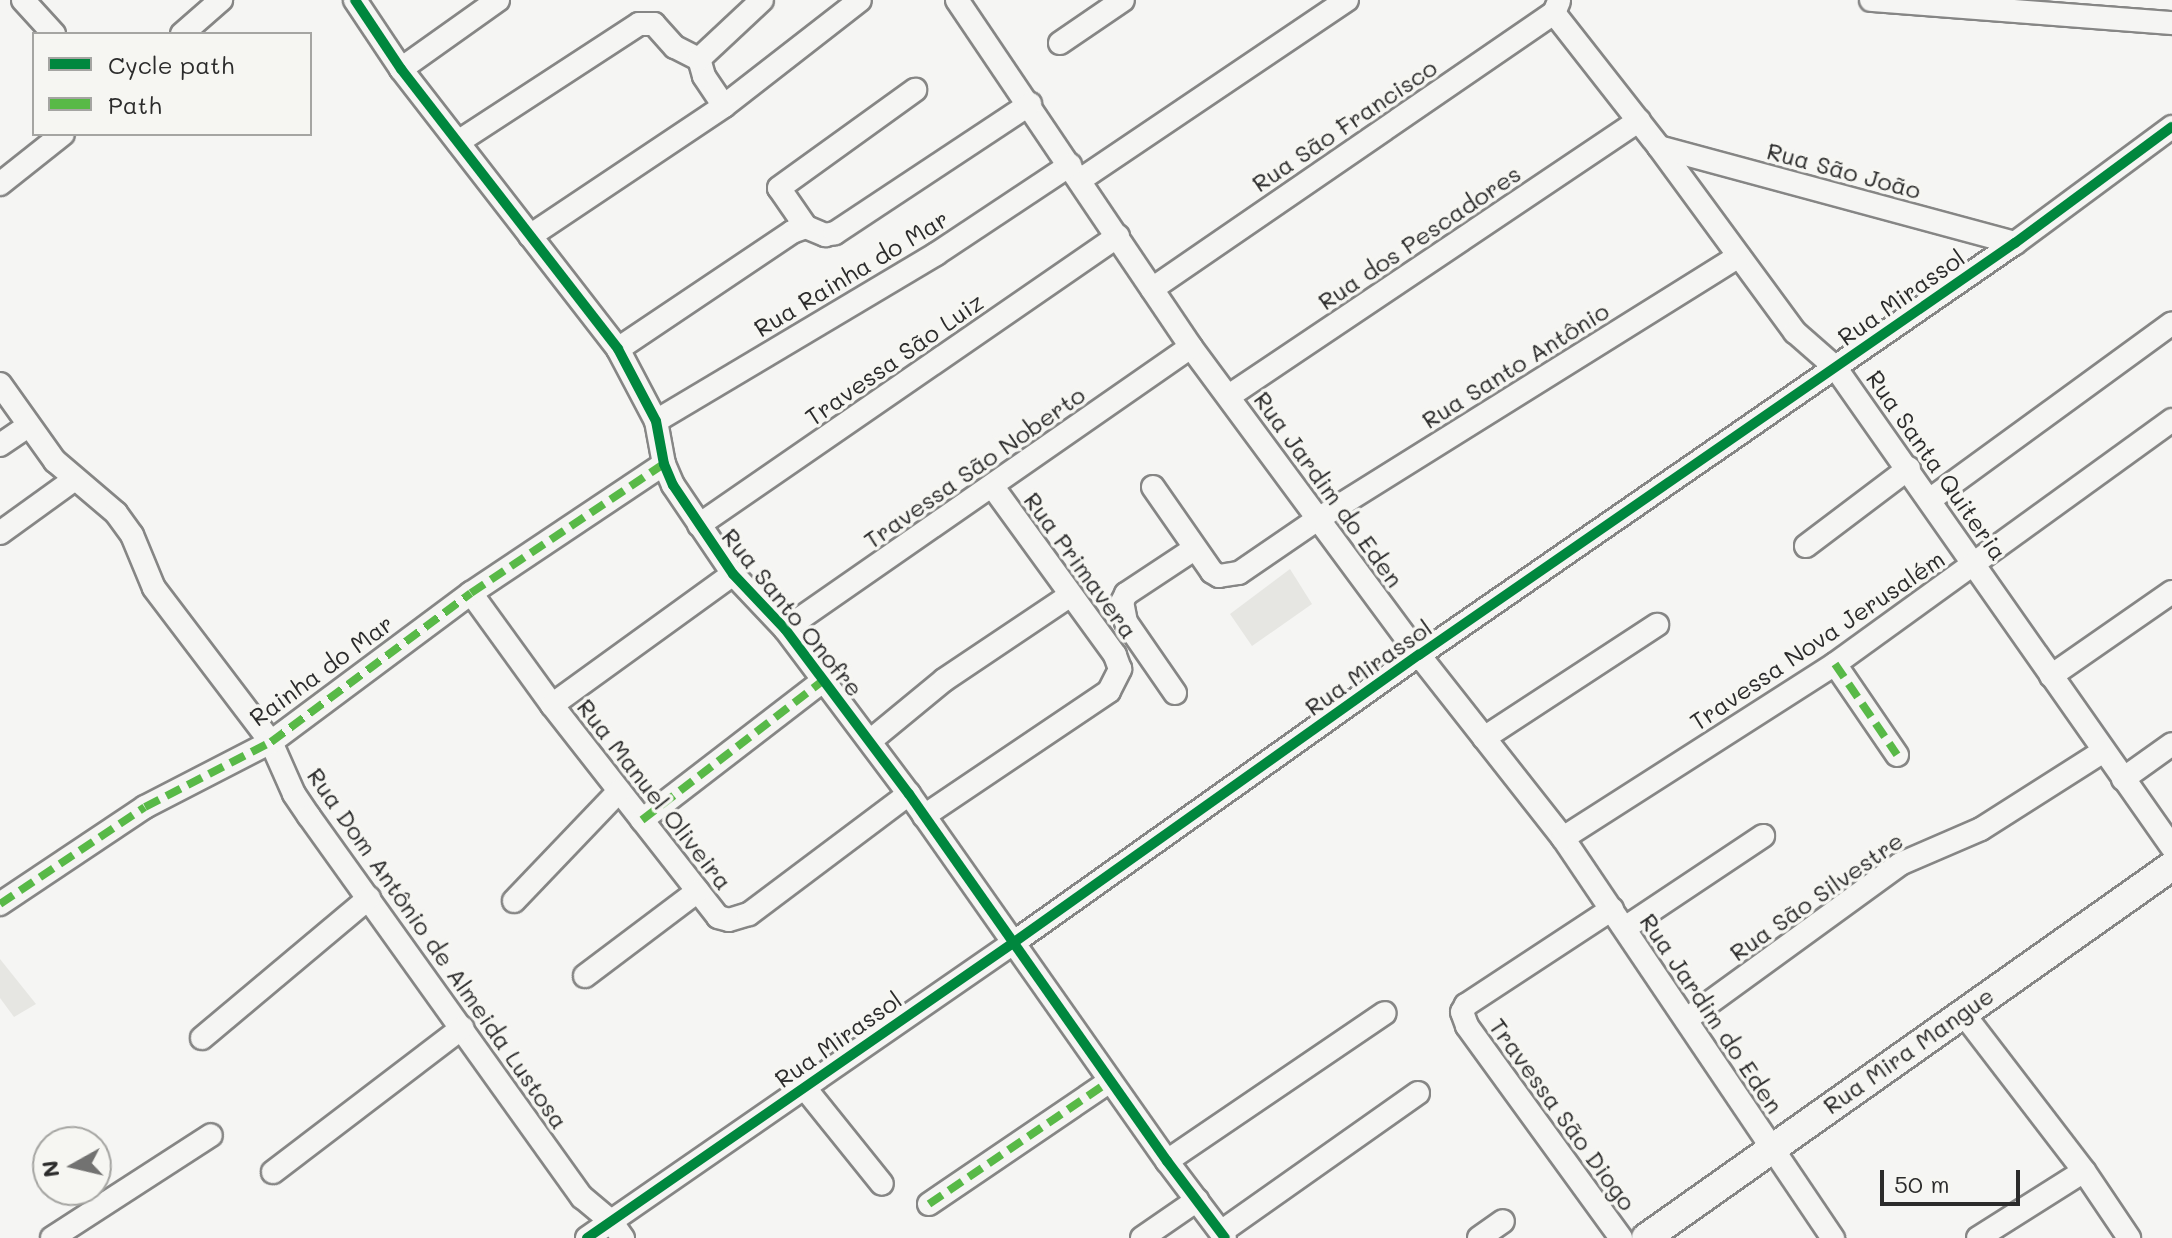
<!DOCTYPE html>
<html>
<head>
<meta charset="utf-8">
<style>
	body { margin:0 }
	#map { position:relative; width:2172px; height:1238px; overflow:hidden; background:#f5f5f3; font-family:Mali,sans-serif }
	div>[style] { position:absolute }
	.green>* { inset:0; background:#e6e6e2 }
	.roads { filter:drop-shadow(2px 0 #868685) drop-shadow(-2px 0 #868685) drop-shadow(0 2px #868685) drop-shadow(0 -2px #868685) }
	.minor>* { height:22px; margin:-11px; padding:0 11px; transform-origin:11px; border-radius:11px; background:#f5f5f3 }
	.major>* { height:28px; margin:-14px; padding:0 14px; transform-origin:14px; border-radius:14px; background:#f5f5f3 }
	.quiet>* { height:8px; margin-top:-4px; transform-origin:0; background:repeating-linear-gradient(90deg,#58b947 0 16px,transparent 0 24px) }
	.cycleway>* { height:10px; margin:-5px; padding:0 5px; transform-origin:5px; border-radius:5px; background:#00873e }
	span { translate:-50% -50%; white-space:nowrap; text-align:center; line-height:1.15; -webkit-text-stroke:7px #f6f6f2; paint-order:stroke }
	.street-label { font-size:24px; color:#2b2b2b }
	.legend { position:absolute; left:32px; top:32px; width:280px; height:104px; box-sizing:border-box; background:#f6f6f2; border:2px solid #a5a5a2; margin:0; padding:10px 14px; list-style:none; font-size:24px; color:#2b2b2b }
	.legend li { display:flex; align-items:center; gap:16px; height:40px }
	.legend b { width:40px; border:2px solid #a5a5a2 }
	.north { position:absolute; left:32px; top:1126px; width:80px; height:80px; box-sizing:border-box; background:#f6f6f2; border:2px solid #a5a5a2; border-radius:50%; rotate:262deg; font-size:22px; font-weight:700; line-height:32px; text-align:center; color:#2b2b2b }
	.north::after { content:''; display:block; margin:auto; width:28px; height:36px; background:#727271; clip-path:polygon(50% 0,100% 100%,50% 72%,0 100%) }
	.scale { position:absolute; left:1880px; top:1170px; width:140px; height:36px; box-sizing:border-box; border:4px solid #2b2b2b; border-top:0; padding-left:10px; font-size:24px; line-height:28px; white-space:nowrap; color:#2b2b2b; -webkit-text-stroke:6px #f6f6f2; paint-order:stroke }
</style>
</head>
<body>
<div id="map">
	<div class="green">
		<div style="clip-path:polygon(1290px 569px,1312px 604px,1252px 646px,1230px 614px)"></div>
		<div style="clip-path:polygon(0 959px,36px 1004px,14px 1017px,0 998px)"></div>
	</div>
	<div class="roads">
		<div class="minor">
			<div style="left:23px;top:0;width:46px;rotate:47.6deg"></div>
			<div style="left:355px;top:0;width:83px;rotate:56.3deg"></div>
			<div style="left:401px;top:69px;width:354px;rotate:52.2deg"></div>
			<div style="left:618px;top:349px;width:81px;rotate:62.2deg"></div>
			<div style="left:656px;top:421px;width:44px;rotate:79.5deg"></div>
			<div style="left:664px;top:464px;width:23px;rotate:67deg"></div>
			<div style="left:673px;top:485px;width:107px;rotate:56deg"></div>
			<div style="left:733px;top:574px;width:76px;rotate:46.6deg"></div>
			<div style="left:785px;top:629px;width:206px;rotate:53.1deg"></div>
			<div style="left:909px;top:794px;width:449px;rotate:54.9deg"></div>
			<div style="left:1167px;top:1161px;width:96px;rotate:53deg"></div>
			<div style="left:957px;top:0;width:419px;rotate:56deg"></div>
			<div style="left:1191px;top:347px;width:383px;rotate:53.5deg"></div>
			<div style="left:1419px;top:655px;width:233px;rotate:51.8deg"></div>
			<div style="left:1563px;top:838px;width:483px;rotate:56deg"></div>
			<div style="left:1871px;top:0;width:302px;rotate:4.4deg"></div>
			<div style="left:1554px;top:13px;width:170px;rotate:51.9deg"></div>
			<div style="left:1659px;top:147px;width:230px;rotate:53.7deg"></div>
			<div style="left:1795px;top:332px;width:53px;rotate:41.2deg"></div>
			<div style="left:1835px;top:367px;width:586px;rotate:54.93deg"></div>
			<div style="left:182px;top:34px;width:52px;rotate:-41.1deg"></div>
			<div style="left:1060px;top:43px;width:76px;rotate:-34.3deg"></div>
			<div style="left:401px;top:69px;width:119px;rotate:-35.4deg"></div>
			<div style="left:724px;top:106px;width:172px;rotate:-37.9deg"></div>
			<div style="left:458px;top:142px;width:216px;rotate:-33.1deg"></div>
			<div style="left:639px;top:24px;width:15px"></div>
			<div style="left:654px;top:24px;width:31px;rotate:48deg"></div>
			<div style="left:675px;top:47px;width:27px;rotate:27deg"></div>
			<div style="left:1659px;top:147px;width:369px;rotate:15.1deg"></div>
			<div style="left:1080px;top:180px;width:322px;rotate:-34deg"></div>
			<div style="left:0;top:184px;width:80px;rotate:-38.4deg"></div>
			<div style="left:806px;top:227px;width:47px;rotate:-124.7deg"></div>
			<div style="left:779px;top:188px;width:168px;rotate:-35.8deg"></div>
			<div style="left:530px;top:236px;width:234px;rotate:-33.8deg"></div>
			<div style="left:724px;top:106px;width:36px;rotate:-124deg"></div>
			<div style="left:704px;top:76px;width:18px;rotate:-106deg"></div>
			<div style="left:699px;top:59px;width:86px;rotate:-43.1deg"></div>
			<div style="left:1152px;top:289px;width:488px;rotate:-34.5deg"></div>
			<div style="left:1554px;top:13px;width:13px;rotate:-67deg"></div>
			<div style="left:618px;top:349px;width:210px;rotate:-33.9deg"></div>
			<div style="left:792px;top:232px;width:15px;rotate:-20deg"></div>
			<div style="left:806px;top:227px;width:21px;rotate:23deg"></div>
			<div style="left:825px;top:235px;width:10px;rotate:-11deg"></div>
			<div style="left:835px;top:233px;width:234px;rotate:-33.5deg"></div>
			<div style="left:0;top:384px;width:95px;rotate:54.5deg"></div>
			<div style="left:55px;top:461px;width:80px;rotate:40.4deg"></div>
			<div style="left:116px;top:513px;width:27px;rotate:54deg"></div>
			<div style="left:132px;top:535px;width:57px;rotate:67.5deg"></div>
			<div style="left:154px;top:588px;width:193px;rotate:52.8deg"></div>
			<div style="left:271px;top:742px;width:57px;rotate:66.1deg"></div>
			<div style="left:294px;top:794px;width:27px;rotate:56deg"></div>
			<div style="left:309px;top:816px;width:469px;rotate:54.4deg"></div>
			<div style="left:582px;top:1197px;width:38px;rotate:40deg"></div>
			<div style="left:611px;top:1221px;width:21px;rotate:55deg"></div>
			<div style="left:1229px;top:396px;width:494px;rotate:-33.9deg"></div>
			<div style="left:656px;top:421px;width:326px;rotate:-30.8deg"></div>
			<div style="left:936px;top:254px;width:161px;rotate:-33.6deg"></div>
			<div style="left:0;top:445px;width:34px;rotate:-34deg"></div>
			<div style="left:1153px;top:487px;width:103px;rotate:55.2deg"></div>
			<div style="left:1212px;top:572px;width:8px;rotate:30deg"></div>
			<div style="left:1219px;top:576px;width:20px;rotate:-9deg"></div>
			<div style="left:1239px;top:573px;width:96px;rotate:-34.4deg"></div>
			<div style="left:1318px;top:519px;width:496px;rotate:-32deg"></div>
			<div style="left:1931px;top:499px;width:298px;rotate:-36.1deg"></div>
			<div style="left:699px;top:525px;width:509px;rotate:-34.6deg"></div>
			<div style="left:0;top:533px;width:92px;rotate:-35.8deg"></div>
			<div style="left:1806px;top:546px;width:129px;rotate:-37.1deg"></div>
			<div style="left:471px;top:593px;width:138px;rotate:54.1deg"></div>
			<div style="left:552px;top:705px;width:269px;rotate:51.9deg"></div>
			<div style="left:718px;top:917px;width:11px;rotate:15deg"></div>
			<div style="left:729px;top:920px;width:21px;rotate:-17deg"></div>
			<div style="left:749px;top:914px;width:200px;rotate:-36.9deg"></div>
			<div style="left:785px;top:629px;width:494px;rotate:-34.8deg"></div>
			<div style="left:1835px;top:664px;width:110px;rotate:55.7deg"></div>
			<div style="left:2051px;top:676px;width:147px;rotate:-34.8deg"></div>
			<div style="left:1175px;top:693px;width:86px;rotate:-124.6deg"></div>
			<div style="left:1126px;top:622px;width:20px;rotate:-101deg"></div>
			<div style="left:1122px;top:602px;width:9px;rotate:-63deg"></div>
			<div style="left:1126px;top:594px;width:82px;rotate:-33.5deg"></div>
			<div style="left:552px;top:705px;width:223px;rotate:-35.9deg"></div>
			<div style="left:1484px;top:738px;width:207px;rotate:-33.2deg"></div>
			<div style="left:870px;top:741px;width:96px;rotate:-39.5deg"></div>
			<div style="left:944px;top:680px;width:151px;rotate:-33.9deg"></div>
			<div style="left:2123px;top:779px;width:60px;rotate:-35.5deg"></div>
			<div style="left:924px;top:816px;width:223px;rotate:-34deg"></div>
			<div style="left:1109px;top:691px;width:25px;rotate:-63deg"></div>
			<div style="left:1120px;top:669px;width:15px;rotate:-110deg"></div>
			<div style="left:1115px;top:655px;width:208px;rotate:-126deg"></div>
			<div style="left:642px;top:820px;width:230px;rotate:-37.6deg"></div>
			<div style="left:1563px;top:838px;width:323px;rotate:-32.6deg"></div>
			<div style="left:1835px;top:664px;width:416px;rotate:-35.9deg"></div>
			<div style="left:514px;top:901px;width:152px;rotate:-46.3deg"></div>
			<div style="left:0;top:904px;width:174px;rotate:-33.8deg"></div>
			<div style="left:145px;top:807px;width:142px;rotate:-27.3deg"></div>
			<div style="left:271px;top:742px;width:249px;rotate:-36.7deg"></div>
			<div style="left:471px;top:593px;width:232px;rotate:-33.8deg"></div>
			<div style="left:1612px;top:909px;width:175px;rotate:146.7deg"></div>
			<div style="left:1466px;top:1005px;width:8px;rotate:120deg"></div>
			<div style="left:1462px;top:1012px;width:15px;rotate:70deg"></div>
			<div style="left:1467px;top:1026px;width:262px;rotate:54deg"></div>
			<div style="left:1625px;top:928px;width:166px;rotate:-33.7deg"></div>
			<div style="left:585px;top:976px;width:141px;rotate:-37deg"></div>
			<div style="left:1962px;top:1012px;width:200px;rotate:52.5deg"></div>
			<div style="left:2084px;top:1171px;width:81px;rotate:56.1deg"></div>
			<div style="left:1687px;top:1019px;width:263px;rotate:-36deg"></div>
			<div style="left:1900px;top:864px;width:88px;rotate:-23.4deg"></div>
			<div style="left:1981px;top:829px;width:143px;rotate:-32.5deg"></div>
			<div style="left:202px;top:1038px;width:218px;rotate:-40deg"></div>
			<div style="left:804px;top:1087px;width:124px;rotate:51.2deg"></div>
			<div style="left:1167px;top:1161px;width:263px;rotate:-34.2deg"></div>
			<div style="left:273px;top:1172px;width:238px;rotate:-37.3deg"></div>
			<div style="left:929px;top:1204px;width:219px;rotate:-34.2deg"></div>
			<div style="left:1221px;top:1232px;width:241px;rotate:-35.2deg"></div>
			<div style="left:52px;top:1238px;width:189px;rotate:-32.9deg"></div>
			<div style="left:587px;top:1238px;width:518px;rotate:-34.7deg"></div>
			<div style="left:1013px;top:943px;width:498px;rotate:-35.4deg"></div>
			<div style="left:1419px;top:655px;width:725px;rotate:-34.66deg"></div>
			<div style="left:2015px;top:243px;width:195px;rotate:-36.5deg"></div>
			<div style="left:1142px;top:1238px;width:67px;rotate:-34.6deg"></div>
			<div style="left:1479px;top:1238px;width:29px;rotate:-35deg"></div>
			<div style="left:1978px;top:1238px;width:125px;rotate:-32.3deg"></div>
		</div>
		<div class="major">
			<div style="left:1646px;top:1238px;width:644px;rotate:-35.27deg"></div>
		</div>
	</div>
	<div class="quiet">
		<div style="left:1835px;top:664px;width:110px;rotate:55.7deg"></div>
		<div style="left:642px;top:820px;width:230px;rotate:-37.6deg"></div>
		<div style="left:0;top:904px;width:174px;rotate:-33.8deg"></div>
		<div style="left:145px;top:807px;width:142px;rotate:-27.3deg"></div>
		<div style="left:271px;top:742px;width:249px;rotate:-36.7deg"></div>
		<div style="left:471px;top:593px;width:232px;rotate:-33.8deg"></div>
		<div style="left:929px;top:1204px;width:219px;rotate:-34.2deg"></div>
	</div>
	<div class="cycleway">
		<div style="left:355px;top:0;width:83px;rotate:56.3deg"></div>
		<div style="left:401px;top:69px;width:354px;rotate:52.2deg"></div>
		<div style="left:618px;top:349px;width:81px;rotate:62.2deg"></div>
		<div style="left:656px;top:421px;width:44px;rotate:79.5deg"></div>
		<div style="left:664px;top:464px;width:23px;rotate:67deg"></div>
		<div style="left:673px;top:485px;width:107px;rotate:56deg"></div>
		<div style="left:733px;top:574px;width:76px;rotate:46.6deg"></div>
		<div style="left:785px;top:629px;width:206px;rotate:53.1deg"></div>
		<div style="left:909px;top:794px;width:449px;rotate:54.9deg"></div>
		<div style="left:1167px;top:1161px;width:96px;rotate:53deg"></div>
		<div style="left:587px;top:1238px;width:518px;rotate:-34.7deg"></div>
		<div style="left:1013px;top:943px;width:498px;rotate:-35.4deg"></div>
		<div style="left:1419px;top:655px;width:725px;rotate:-34.66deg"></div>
		<div style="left:2015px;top:243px;width:195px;rotate:-36.5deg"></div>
	</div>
	<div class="street-label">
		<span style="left:1344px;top:125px;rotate:-34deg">Rua São Francisco</span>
		<span style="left:1844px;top:170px;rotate:15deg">Rua São João</span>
		<span style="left:1419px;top:237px;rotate:-34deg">Rua dos Pescadores</span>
		<span style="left:851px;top:273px;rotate:-31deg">Rua Rainha do Mar</span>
		<span style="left:1901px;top:297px;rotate:-35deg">Rua Mirassol</span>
		<span style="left:894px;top:359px;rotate:-35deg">Travessa São Luiz</span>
		<span style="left:1515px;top:365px;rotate:-32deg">Rua Santo Antônio</span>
		<span style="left:1937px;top:465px;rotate:55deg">Rua Santa Quiteria</span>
		<span style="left:974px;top:467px;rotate:-35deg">Travessa São Noberto</span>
		<span style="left:1329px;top:489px;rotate:54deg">Rua Jardim do Eden</span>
		<span style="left:1081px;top:565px;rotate:54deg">Rua Primavera</span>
		<span style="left:793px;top:612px;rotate:51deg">Rua Santo Onofre</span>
		<span style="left:1817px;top:640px;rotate:-34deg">Travessa Nova Jerusalém</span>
		<span style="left:1368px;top:667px;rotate:-35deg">Rua Mirassol</span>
		<span style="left:321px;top:670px;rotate:-36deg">Rainha do Mar</span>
		<span style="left:655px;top:794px;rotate:52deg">Rua Manuel Oliveira</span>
		<span style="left:1816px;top:896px;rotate:-35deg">Rua São Silvestre</span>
		<span style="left:438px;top:948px;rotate:55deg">Rua Dom Antônio de Almeida Lustosa</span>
		<span style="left:1712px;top:1013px;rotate:56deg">Rua Jardim do Eden</span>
		<span style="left:838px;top:1039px;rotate:-35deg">Rua Mirassol</span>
		<span style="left:1908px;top:1050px;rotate:-35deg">Rua Mira Mangue</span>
		<span style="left:1563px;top:1114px;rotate:54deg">Travessa São Diogo</span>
	</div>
	<ul class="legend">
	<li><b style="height:10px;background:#00873e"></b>Cycle path</li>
	<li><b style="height:10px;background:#58b947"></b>Path</li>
	</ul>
	<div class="north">N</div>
	<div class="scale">50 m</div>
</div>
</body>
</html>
